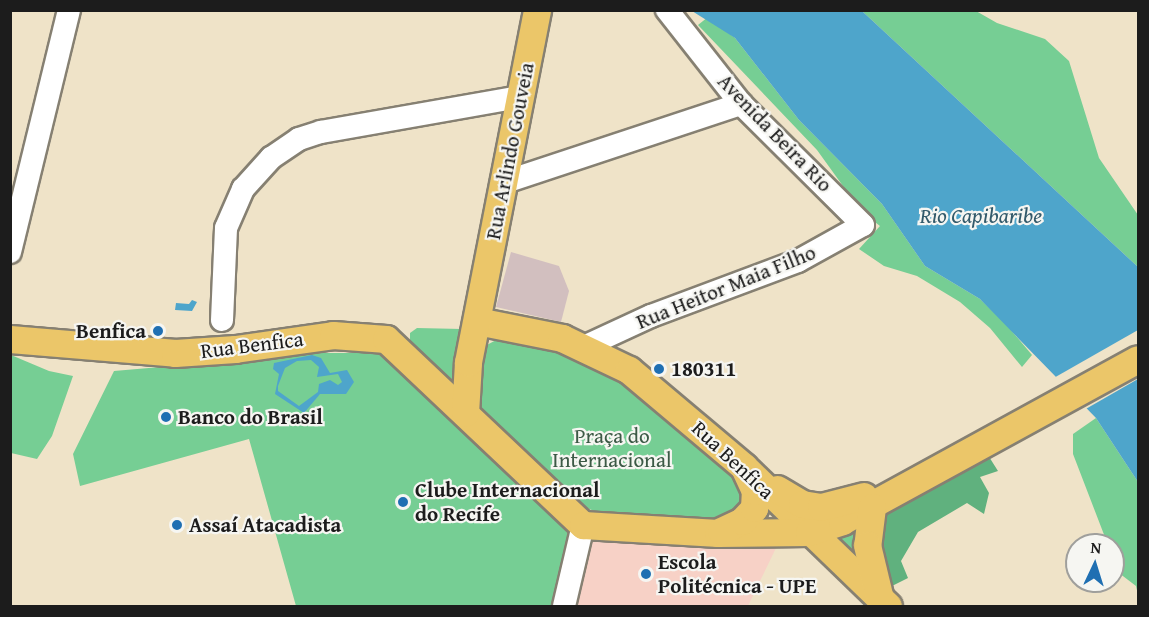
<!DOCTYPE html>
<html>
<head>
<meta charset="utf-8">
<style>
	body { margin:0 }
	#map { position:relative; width:1149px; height:617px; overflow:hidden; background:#efe3c8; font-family:"Gentium Book Plus",serif }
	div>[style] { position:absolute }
	.built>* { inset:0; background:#f7d1c6 }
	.industrial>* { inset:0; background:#d2bfbf }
	.green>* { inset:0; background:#76ce94 }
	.forest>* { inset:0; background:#60b17e }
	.water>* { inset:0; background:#4ea5cb }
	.pier>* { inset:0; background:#efe3c8 }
	.roads { filter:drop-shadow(2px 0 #868072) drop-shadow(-2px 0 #868072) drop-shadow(0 2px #868072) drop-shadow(0 -2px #868072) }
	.minor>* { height:22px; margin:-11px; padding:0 11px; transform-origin:11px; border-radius:11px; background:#fff }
	.major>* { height:27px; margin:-13.5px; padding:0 13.5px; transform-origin:13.5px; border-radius:13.5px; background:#ebc669 }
	.dots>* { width:16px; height:16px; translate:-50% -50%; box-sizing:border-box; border:3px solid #f6f6f2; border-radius:50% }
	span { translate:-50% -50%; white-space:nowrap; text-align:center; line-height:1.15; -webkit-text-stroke:4.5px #f6f6f2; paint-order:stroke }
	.street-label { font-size:21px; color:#1c1c1c }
	.poi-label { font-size:21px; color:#1c1c1c; font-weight:700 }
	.right { translate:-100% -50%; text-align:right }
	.left { translate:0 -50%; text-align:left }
	.park-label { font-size:21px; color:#3c5a46 }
	.water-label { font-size:22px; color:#325a6b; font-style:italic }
	.frame { position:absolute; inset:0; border:12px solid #1c1c1c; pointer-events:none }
	.north { position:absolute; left:1065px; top:533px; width:60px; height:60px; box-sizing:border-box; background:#f6f6f2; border:2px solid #9f9f9c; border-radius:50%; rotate:4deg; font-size:16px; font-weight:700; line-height:24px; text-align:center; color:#1c1c1c }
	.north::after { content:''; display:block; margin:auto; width:21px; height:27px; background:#1f6fb2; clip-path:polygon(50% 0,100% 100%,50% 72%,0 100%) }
</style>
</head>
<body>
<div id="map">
	<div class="built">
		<div style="clip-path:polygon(589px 537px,727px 542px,776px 548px,748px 606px,574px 606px)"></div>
	</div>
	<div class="industrial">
		<div style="clip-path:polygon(511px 252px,559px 266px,569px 291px,561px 322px,496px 307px)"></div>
	</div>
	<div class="green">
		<div style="clip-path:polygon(862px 11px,976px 11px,997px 23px,1045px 39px,1069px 61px,1099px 158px,1138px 215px,1138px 267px)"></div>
		<div style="clip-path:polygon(708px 17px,735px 38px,799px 120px,882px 204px,925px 266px,980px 299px,1005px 323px,1032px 355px,1022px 367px,990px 328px,960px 302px,917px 276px,884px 266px,859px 249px,880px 226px,861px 211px,817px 150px,698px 25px)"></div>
		<div style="clip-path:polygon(417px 328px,462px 329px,454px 386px,410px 341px,410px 333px)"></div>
		<div style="clip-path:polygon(500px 338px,598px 359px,744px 485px,748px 491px,734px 522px,604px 515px,577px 504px,479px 407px,476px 396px,483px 347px)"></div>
		<div style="clip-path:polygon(322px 353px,378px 353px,397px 365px,569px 529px,551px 606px,296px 606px,249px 439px,80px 486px,73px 454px,114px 371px)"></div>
		<div style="clip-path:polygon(11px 355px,49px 371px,73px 376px,52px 436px,37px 459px,11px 453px)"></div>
		<div style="clip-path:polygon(1096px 418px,1138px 482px,1138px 595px,1136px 586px,1115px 570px,1113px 545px,1108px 545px,1073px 454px,1073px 434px)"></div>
		<div style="clip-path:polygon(860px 525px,865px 568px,818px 535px)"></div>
	</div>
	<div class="forest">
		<div style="clip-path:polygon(986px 452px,998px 471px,980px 477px,989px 493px,984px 514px,967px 503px,918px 532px,901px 561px,908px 578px,882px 591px,873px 519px)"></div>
	</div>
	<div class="water">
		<div style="clip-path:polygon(692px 11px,862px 11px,1138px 267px,1138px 482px,1096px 418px,980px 299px,925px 266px,882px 204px,799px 120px,735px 38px)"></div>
		<div style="clip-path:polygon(192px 300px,197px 302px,192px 311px,175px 310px,176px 303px,189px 304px)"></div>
		<div style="clip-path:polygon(evenodd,312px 355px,321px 358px,330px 373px,347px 370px,354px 382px,346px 394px,320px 394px,304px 413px,275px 394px,279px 374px,273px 369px,274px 363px,312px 355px,311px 360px,319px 367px,317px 377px,338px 374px,342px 382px,338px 385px,330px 380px,319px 384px,318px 392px,299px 406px,278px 391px,278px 386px,285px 368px,297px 361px,311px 360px)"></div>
	</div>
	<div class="pier">
		<div style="clip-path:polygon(1138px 330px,1138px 379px,1084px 410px,1052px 379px)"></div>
	</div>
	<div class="roads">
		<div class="minor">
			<div style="left:502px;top:183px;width:252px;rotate:-18.3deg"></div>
			<div style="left:10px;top:252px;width:249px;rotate:-76.3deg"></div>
			<div style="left:222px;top:320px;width:92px;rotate:-87.5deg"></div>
			<div style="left:226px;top:228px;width:43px;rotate:-66.4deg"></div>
			<div style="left:243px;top:189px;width:42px;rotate:-47.9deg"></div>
			<div style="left:271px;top:158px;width:34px;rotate:-34deg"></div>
			<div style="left:299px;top:139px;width:23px;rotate:-18deg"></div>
			<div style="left:321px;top:132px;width:202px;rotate:-10deg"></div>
			<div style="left:586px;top:346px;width:72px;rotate:-24.8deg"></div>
			<div style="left:651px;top:316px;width:157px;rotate:-20.5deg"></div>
			<div style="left:798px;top:261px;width:74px;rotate:-29deg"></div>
			<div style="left:863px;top:225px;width:172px;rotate:-135.2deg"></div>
			<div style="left:741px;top:104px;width:120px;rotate:-128.2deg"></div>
			<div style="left:564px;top:606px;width:83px;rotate:-76.8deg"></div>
		</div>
		<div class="major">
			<div style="left:477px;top:321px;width:87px;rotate:11.3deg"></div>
			<div style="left:562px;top:338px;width:74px;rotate:25.5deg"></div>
			<div style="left:629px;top:370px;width:150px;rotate:40.1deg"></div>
			<div style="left:744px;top:467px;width:200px;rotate:44deg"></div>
			<div style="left:10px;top:339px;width:166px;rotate:4.8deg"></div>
			<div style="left:175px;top:353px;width:60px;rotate:-3.8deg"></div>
			<div style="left:235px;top:349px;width:99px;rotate:-8.1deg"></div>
			<div style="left:333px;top:335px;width:53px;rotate:4.3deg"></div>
			<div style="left:386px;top:339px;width:271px;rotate:43.4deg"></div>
			<div style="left:583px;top:525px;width:135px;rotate:3.4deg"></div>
			<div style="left:718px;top:533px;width:91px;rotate:-0.6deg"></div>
			<div style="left:809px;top:532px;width:35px;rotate:-18deg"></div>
			<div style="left:842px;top:521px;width:337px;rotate:-28.7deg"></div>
			<div style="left:465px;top:413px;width:51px;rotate:-86.6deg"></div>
			<div style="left:468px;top:362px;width:359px;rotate:-78.9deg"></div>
			<div style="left:777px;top:489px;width:29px;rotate:31deg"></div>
			<div style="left:802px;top:504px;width:19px;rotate:9deg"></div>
			<div style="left:821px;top:507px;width:44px;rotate:-14.3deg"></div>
			<div style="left:872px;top:507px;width:38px;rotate:97deg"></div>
			<div style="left:867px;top:545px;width:51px;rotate:76.5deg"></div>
			<div style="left:721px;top:531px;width:23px;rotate:-25deg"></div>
			<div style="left:742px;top:521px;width:18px;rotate:-47deg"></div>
			<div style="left:754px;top:508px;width:17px;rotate:-87deg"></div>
			<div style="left:755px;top:491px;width:23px;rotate:-115deg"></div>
		</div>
	</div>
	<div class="dots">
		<div style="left:158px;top:331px;background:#1f6fb2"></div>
		<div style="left:659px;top:369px;background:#1f6fb2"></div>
		<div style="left:166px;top:417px;background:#1f6fb2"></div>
		<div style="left:403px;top:502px;background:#1f6fb2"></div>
		<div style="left:177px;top:525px;background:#1f6fb2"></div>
		<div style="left:646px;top:574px;background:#1f6fb2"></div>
	</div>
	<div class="street-label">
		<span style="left:775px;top:133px;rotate:46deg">Avenida Beira Rio</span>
		<span style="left:510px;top:151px;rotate:-79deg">Rua Arlindo Gouveia</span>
		<span style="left:726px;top:287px;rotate:-22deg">Rua Heitor Maia Filho</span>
		<span style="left:252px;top:345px;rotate:-7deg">Rua Benfica</span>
		<span style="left:733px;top:460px;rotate:43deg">Rua Benfica</span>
	</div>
	<div class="poi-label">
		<span class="right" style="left:146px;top:331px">Benfica</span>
		<span class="left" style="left:671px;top:369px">180311</span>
		<span class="left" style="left:178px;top:417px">Banco do Brasil</span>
		<span class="left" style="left:415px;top:502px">Clube Internacional<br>do Recife</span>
		<span class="left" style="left:189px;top:525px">Assaí Atacadista</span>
		<span class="left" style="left:658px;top:574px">Escola<br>Politécnica - UPE</span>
	</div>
	<div class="park-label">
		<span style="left:612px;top:448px">Praça do<br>Internacional</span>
	</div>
	<div class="water-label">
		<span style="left:981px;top:216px">Rio Capibaribe</span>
	</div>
	<div class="frame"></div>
	<div class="north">N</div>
</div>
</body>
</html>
